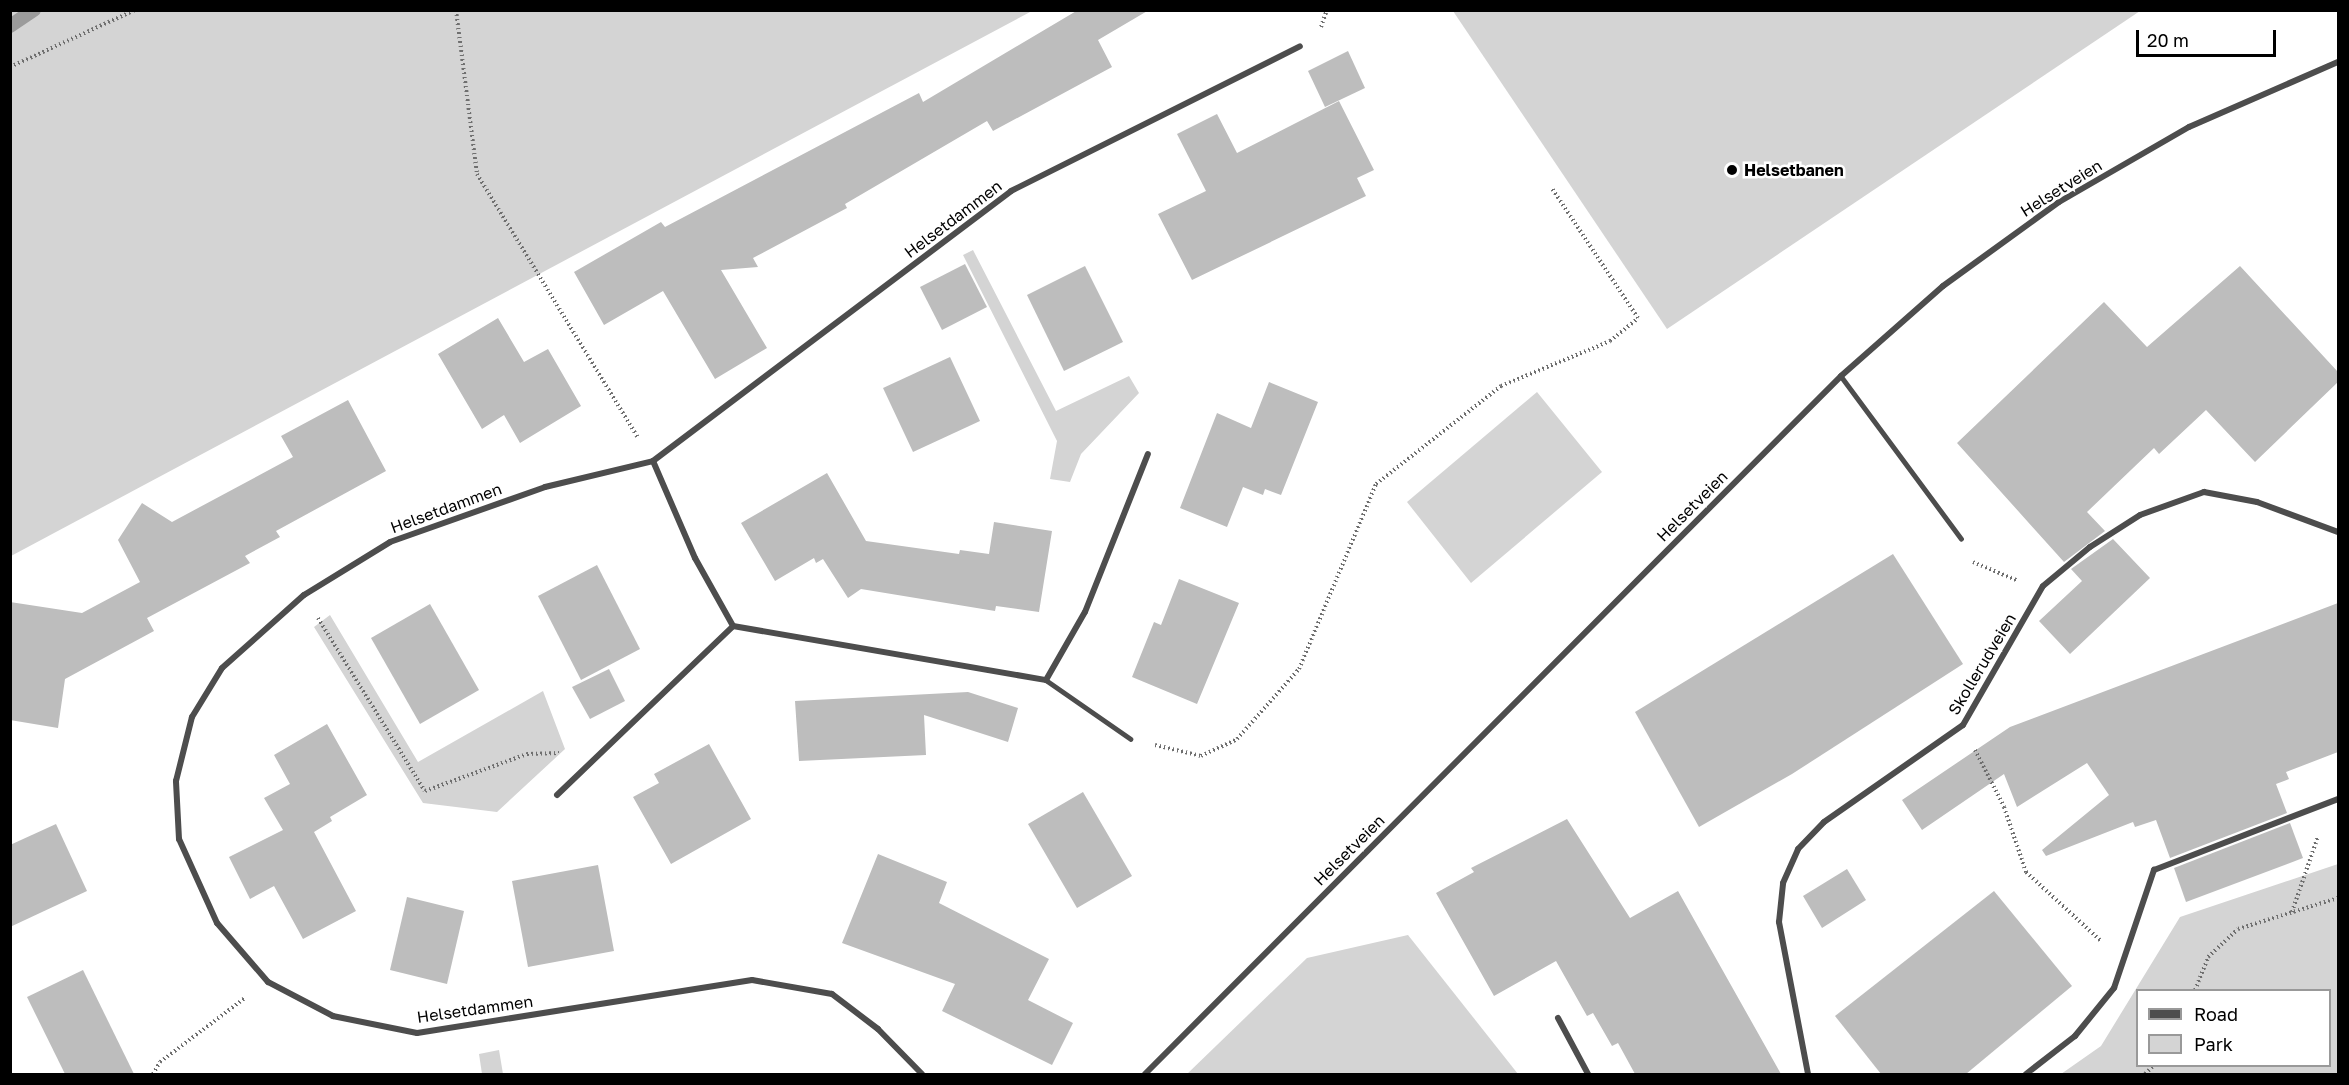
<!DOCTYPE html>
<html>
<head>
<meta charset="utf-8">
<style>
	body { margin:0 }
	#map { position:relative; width:2349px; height:1085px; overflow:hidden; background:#fff; font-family:"Golos Text",sans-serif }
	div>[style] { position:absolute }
	.green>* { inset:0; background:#d4d4d4 }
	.stream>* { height:14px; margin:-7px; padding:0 7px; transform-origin:7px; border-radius:7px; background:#9b9b9b }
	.building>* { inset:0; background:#bdbdbd }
	.path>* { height:4px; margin-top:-2px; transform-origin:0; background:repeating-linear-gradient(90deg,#6f6f6f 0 1.5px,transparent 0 4.5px) }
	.lane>* { height:4.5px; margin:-2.25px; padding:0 2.25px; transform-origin:2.25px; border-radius:2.25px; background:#4d4d4d }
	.street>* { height:6px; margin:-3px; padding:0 3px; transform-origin:3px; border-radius:3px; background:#4d4d4d }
	.dots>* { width:16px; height:16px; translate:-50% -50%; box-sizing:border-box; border:3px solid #fff; border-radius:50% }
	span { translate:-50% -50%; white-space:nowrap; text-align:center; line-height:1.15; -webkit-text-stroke:5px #fff; paint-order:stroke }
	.poi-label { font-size:16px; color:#000; font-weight:700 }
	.left { translate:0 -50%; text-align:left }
	.street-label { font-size:16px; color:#000 }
	.frame { position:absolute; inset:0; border:12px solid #000; pointer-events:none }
	.legend { position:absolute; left:2136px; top:989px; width:195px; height:78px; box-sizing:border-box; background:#fff; border:2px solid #999; margin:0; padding:8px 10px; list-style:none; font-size:18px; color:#000 }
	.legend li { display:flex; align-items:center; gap:12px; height:30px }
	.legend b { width:30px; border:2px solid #999 }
	.scale { position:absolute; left:2136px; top:30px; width:140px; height:27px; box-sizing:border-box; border:3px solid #000; border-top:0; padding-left:8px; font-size:18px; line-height:21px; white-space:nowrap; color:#000; -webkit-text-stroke:4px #fff; paint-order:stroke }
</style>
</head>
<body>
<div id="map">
	<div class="green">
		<div style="clip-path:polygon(11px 10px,1032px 10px,1032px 11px,11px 556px)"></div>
		<div style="clip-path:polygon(1453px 11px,2140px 11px,1667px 329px)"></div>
		<div style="clip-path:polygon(973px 250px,1056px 411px,1129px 376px,1139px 393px,1081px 454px,1070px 482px,1050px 479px,1057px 441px,963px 255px)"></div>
		<div style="clip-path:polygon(1537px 392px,1602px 472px,1471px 583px,1407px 502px)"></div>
		<div style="clip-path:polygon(330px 615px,418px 762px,543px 691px,565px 749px,497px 812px,423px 803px,314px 627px)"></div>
		<div style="clip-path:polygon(evenodd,2338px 864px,2338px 1074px,2061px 1074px,2101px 1046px,2180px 917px,2338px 864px,2330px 990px,2330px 1066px,2138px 1066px,2138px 990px,2330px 990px)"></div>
		<div style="clip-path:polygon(1408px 935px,1518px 1074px,1187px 1074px,1307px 958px)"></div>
		<div style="clip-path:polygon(499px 1050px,503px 1074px,482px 1074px,479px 1054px)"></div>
	</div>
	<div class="stream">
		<div style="left:10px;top:26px;width:29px;rotate:-34deg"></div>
	</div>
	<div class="building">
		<div style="clip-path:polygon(1078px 10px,1149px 10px,1098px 40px,1112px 67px,993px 131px,987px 121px,845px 204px,847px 208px,753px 258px,758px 267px,721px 270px,767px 348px,715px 379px,663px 291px,604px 325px,574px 272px,661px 222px,665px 227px,919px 93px,923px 102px)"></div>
		<div style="clip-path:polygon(1348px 51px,1365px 88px,1325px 107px,1308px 71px)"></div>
		<div style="clip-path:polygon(1339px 101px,1374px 170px,1357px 178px,1366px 196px,1192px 280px,1158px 214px,1206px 191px,1177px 134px,1217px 114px,1237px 153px)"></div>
		<div style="clip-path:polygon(965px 264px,987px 307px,942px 330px,920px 287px)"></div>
		<div style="clip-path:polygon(1085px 266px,1123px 342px,1064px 371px,1027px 295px)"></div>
		<div style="clip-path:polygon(2240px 266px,2338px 372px,2338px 382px,2255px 462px,2206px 410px,2159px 454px,2154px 448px,2087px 512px,2105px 531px,2064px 562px,1957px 443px,2104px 302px,2147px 347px)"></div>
		<div style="clip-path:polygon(498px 318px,524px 362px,548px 349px,581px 406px,520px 443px,504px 415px,482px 429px,438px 354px)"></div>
		<div style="clip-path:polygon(950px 357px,980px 421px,913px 452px,883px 388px)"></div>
		<div style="clip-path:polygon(1269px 382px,1318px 402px,1281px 495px,1265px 489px,1263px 495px,1243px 487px,1227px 527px,1180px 508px,1217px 413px,1251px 428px)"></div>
		<div style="clip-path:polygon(348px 400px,386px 471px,276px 531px,280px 537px,245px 556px,250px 563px,147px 618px,154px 631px,65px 679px,58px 728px,10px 720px,10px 602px,82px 613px,140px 582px,118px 540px,142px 503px,172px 522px,293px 457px,281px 436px)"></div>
		<div style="clip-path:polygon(827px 473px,866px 541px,959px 554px,960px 550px,989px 554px,994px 522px,1052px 531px,1039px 612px,996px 606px,995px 611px,861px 589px,848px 598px,823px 559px,816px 563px,814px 558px,775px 581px,741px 523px)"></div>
		<div style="clip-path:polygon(2113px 539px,2150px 578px,2070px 654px,2039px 621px,2082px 581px,2071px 569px)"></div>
		<div style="clip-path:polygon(1893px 554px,1963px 664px,1792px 774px,1699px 827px,1635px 712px)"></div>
		<div style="clip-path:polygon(597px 565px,640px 649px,581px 680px,538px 596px)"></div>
		<div style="clip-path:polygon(1179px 579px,1239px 603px,1197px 704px,1132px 677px,1154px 622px,1161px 625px)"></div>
		<div style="clip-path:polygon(2338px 603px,2338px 752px,2286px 772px,2289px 779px,2276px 784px,2287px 813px,2170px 858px,2156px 820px,2135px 827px,2133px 822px,2046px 856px,2042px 850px,2109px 795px,2087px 763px,2017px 807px,2004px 774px,1922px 830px,1902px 800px,2010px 727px)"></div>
		<div style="clip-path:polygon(430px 604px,479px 690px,420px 724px,371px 638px)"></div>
		<div style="clip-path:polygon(609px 669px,625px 701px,590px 719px,572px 687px)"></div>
		<div style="clip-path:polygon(968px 692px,1018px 708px,1008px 742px,924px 715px,926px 755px,799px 761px,795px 701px)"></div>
		<div style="clip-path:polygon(327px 724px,367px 795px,330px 817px,332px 821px,314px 832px,356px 911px,303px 939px,274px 886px,250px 899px,229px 857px,283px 830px,264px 798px,290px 784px,274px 755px)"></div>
		<div style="clip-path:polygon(709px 744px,751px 819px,671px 864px,633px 797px,659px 783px,654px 774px)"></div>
		<div style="clip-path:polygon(1083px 792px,1132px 876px,1077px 908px,1028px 824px)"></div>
		<div style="clip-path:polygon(1567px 819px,1630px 918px,1678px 891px,1781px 1074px,1635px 1074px,1618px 1043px,1612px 1046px,1593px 1013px,1587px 1016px,1556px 961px,1494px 996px,1436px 893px,1474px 872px,1471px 868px)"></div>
		<div style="clip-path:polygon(2290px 823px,2303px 858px,2186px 902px,2174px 868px)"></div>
		<div style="clip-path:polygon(56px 824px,87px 891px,10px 927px,10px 845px)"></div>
		<div style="clip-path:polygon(878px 854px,947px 882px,939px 903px,1049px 959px,1028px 1000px,1073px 1023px,1052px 1065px,942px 1011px,955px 984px,842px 943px)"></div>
		<div style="clip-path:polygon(598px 865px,614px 951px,528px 967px,512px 881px)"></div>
		<div style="clip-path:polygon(1847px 869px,1866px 900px,1822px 928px,1803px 896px)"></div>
		<div style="clip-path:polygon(1994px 891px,2072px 986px,1966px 1074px,1881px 1074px,1835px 1016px)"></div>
		<div style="clip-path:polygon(407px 897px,464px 911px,447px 984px,390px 970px)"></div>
		<div style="clip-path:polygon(83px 970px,134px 1074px,65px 1074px,27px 997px)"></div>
	</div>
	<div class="path">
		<div style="left:456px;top:10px;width:165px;rotate:82.7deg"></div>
		<div style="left:477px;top:174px;width:309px;rotate:58.6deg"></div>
		<div style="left:1321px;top:27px;width:18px;rotate:-71deg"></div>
		<div style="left:10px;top:67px;width:137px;rotate:-24.5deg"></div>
		<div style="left:1973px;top:562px;width:47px;rotate:22.7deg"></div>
		<div style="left:318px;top:618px;width:203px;rotate:58.3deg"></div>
		<div style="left:425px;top:791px;width:109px;rotate:-19.9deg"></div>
		<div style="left:527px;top:754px;width:32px;rotate:-2deg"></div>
		<div style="left:1155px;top:745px;width:47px;rotate:13.4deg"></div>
		<div style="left:1201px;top:756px;width:40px;rotate:-25deg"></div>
		<div style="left:1237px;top:739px;width:94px;rotate:-48.5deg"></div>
		<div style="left:1299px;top:669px;width:200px;rotate:-67.4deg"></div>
		<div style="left:1376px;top:484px;width:159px;rotate:-38.1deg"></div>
		<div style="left:1501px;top:386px;width:118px;rotate:-22.4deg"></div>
		<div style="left:1610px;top:341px;width:36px;rotate:-39deg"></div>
		<div style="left:1638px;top:318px;width:157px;rotate:-123.6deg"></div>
		<div style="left:1975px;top:750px;width:64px;rotate:63deg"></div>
		<div style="left:2004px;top:807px;width:69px;rotate:71.3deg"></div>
		<div style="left:2026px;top:872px;width:103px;rotate:42.6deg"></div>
		<div style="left:2292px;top:912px;width:80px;rotate:-71.1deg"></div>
		<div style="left:2195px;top:990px;width:35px;rotate:-68deg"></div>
		<div style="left:2208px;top:957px;width:41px;rotate:-43deg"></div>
		<div style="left:2238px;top:929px;width:105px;rotate:-17.2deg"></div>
		<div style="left:153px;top:1074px;width:14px;rotate:-60deg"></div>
		<div style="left:160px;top:1062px;width:106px;rotate:-37deg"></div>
		<div style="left:2145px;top:1074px;width:11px;rotate:-45deg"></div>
	</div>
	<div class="lane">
		<div style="left:1841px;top:376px;width:202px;rotate:53.5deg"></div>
		<div style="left:1046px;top:680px;width:103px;rotate:34.8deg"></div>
	</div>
	<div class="street">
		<div style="left:653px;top:461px;width:106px;rotate:66.6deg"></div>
		<div style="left:695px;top:558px;width:78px;rotate:60.8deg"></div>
		<div style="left:733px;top:626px;width:318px;rotate:9.8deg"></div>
		<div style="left:1046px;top:680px;width:78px;rotate:-60.2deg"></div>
		<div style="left:1085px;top:612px;width:170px;rotate:-68.3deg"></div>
		<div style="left:557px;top:795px;width:244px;rotate:-43.8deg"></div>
		<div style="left:1558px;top:1018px;width:64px;rotate:61.8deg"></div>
		<div style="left:922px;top:1074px;width:63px;rotate:-134.4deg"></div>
		<div style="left:878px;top:1029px;width:58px;rotate:-142.7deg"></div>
		<div style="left:832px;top:994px;width:81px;rotate:-170.1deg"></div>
		<div style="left:752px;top:980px;width:339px;rotate:171deg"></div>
		<div style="left:417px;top:1033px;width:86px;rotate:-168.6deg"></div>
		<div style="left:333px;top:1016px;width:73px;rotate:-152.4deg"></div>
		<div style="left:268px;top:982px;width:78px;rotate:-130.8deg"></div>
		<div style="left:217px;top:923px;width:92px;rotate:-114.3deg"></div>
		<div style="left:179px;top:839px;width:58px;rotate:-93deg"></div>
		<div style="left:176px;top:781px;width:66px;rotate:-76deg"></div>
		<div style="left:192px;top:717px;width:57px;rotate:-58.5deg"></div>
		<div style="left:222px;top:668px;width:110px;rotate:-41.7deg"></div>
		<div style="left:304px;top:595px;width:101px;rotate:-31.6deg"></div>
		<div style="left:390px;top:542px;width:164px;rotate:-19.5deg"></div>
		<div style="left:545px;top:487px;width:111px;rotate:-13.5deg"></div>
		<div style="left:653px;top:461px;width:448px;rotate:-37deg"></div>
		<div style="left:1011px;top:191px;width:323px;rotate:-26.6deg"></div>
		<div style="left:1145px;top:1074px;width:986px;rotate:-45.08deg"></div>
		<div style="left:1841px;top:376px;width:136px;rotate:-41.4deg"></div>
		<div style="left:1943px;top:286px;width:143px;rotate:-35.9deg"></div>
		<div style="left:2059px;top:202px;width:150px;rotate:-30deg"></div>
		<div style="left:2189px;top:127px;width:163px;rotate:-23.6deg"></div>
		<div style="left:1808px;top:1074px;width:155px;rotate:-100.8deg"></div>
		<div style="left:1779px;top:922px;width:39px;rotate:-84deg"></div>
		<div style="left:1783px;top:883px;width:37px;rotate:-66deg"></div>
		<div style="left:1798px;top:849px;width:37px;rotate:-46deg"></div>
		<div style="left:1824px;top:822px;width:169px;rotate:-34.9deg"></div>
		<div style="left:1963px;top:725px;width:160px;rotate:-60.1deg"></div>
		<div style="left:2043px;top:586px;width:61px;rotate:-39.7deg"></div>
		<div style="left:2090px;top:547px;width:59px;rotate:-32.6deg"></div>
		<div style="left:2140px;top:515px;width:68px;rotate:-19.8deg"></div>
		<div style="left:2204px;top:492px;width:54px;rotate:10.7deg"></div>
		<div style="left:2257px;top:502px;width:86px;rotate:20.3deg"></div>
		<div style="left:2026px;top:1074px;width:62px;rotate:-37.8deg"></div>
		<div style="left:2075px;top:1036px;width:62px;rotate:-50.9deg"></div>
		<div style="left:2114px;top:988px;width:125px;rotate:-71.3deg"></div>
		<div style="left:2154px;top:870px;width:197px;rotate:-21.1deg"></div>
	</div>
	<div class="dots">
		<div style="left:1732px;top:170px;background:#000"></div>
	</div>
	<div class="poi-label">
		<span class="left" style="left:1744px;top:170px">Helsetbanen</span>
	</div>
	<div class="street-label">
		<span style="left:2061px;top:188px;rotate:-32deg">Helsetveien</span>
		<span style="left:953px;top:219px;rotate:-37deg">Helsetdammen</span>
		<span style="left:1692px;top:506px;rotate:-45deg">Helsetveien</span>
		<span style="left:446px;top:508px;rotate:-20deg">Helsetdammen</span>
		<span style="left:1982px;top:664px;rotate:-59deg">Skollerudveien</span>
		<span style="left:1349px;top:850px;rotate:-45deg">Helsetveien</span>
		<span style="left:475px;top:1009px;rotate:-8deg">Helsetdammen</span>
	</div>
	<div class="frame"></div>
	<ul class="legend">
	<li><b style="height:8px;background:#4d4d4d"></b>Road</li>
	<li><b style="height:16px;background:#d4d4d4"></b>Park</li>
	</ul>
	<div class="scale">20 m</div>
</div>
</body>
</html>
